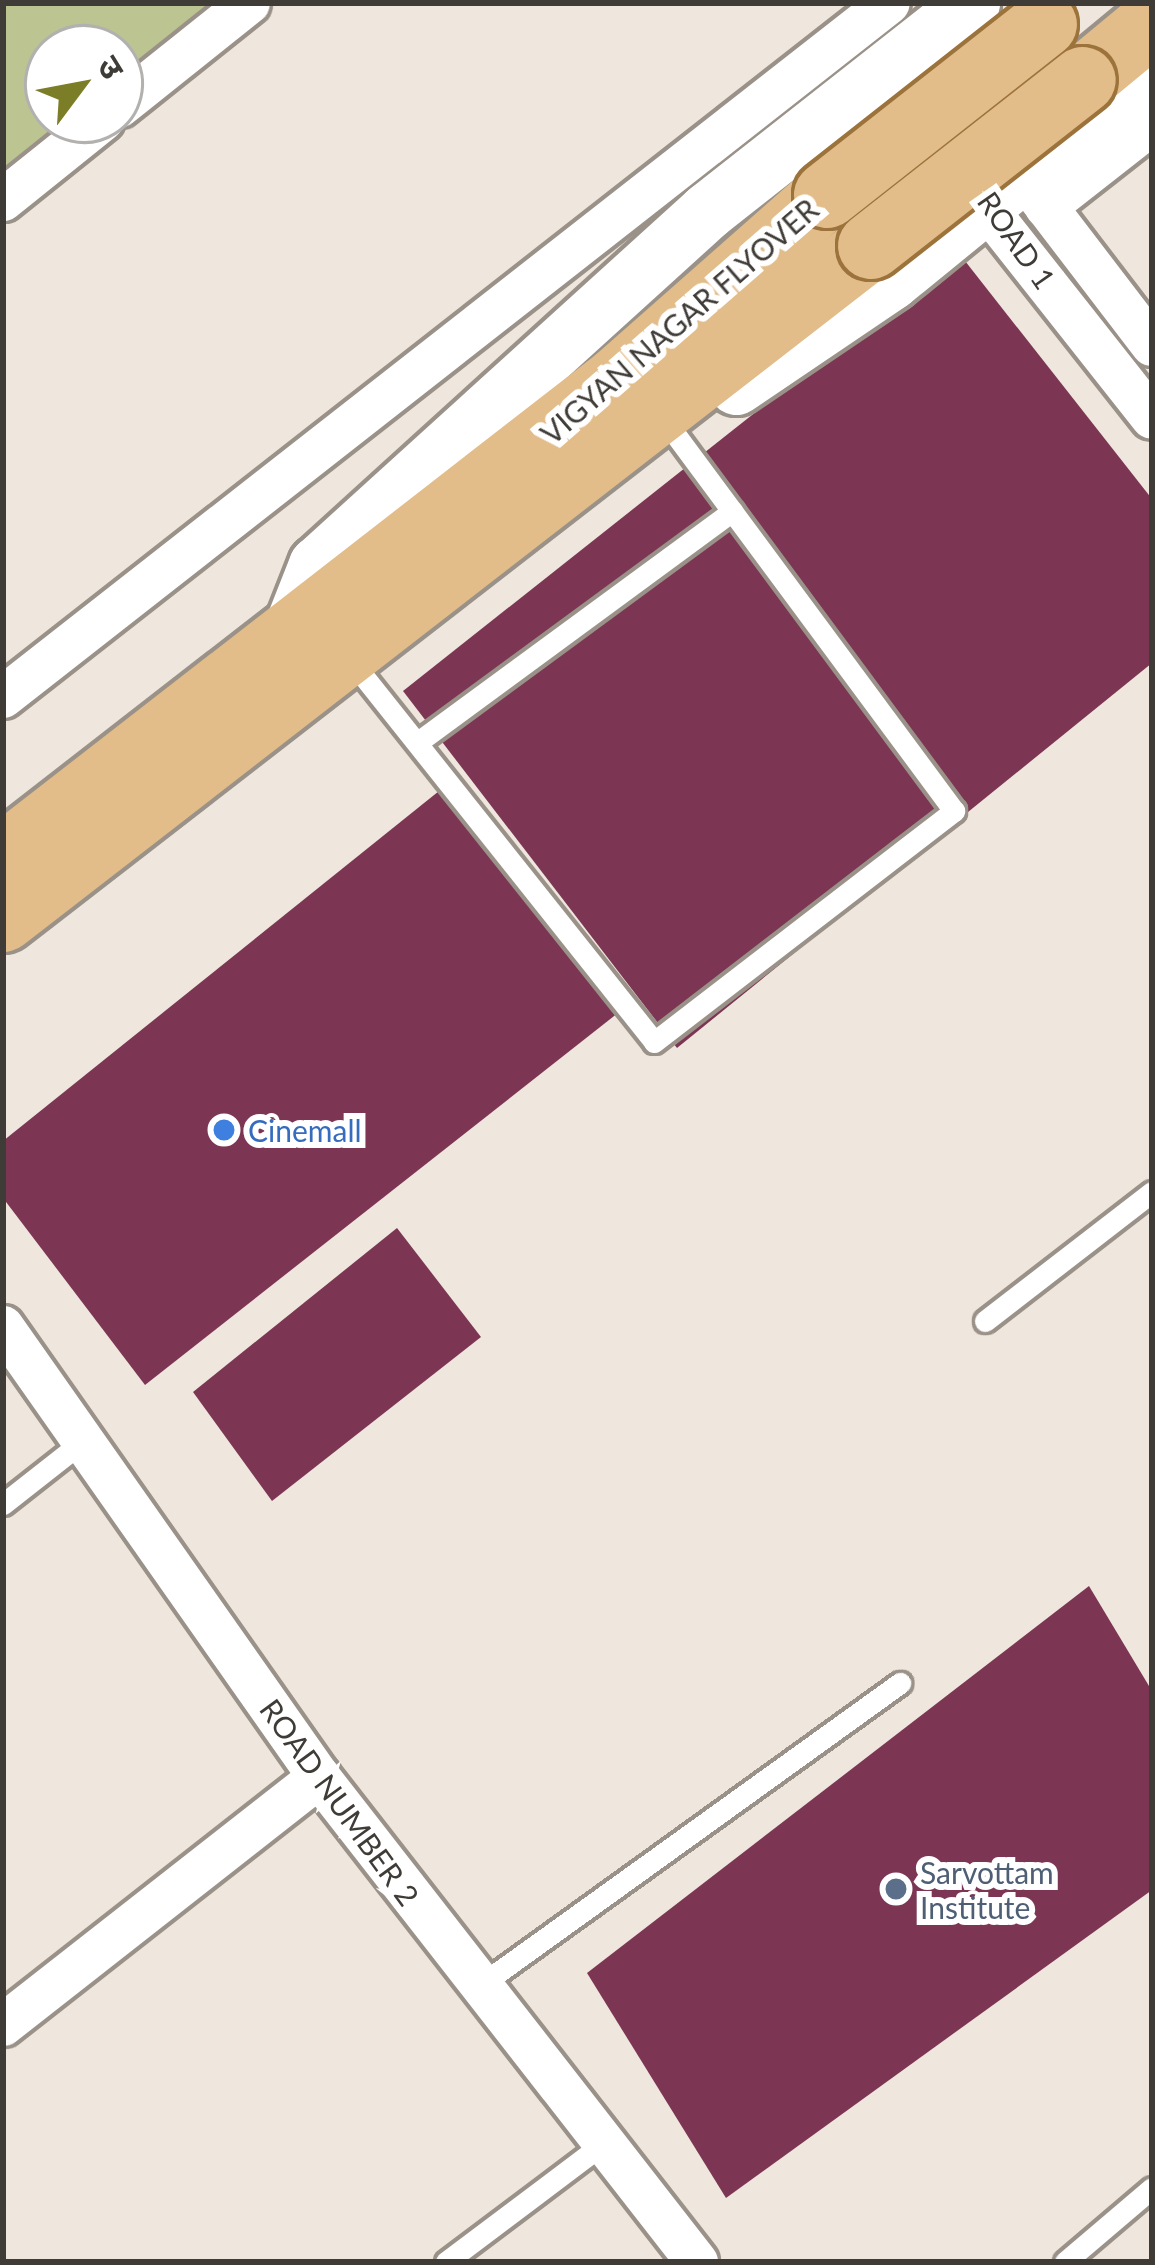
<!DOCTYPE html>
<html>
<head>
<meta charset="utf-8">
<style>
	body { margin:0 }
	#map { position:relative; width:1155px; height:2265px; overflow:hidden; background:#efe7dd; font-family:Lato,"Noto Sans Devanagari",sans-serif }
	div>[style] { position:absolute }
	.green>* { inset:0; background:#bcc492 }
	.building>* { inset:0; background:#7c3653 }
	.roads { filter:drop-shadow(3px 0 #9a9289) drop-shadow(-3px 0 #9a9289) drop-shadow(0 3px #9a9289) drop-shadow(0 -3px #9a9289) }
	.lane>* { height:21px; margin:-10.5px; padding:0 10.5px; transform-origin:10.5px; border-radius:10.5px; background:#fff }
	.street>* { height:42px; margin:-21px; padding:0 21px; transform-origin:21px; border-radius:21px; background:#fff }
	.secondary>* { height:57px; margin:-28.5px; padding:0 28.5px; transform-origin:28.5px; border-radius:28.5px; background:#fff }
	.primary>* { height:66px; margin:-33px; padding:0 33px; transform-origin:33px; border-radius:33px; background:#e2bd8a }
	.bridges { filter:drop-shadow(3px 0 #9c733b) drop-shadow(-3px 0 #9c733b) drop-shadow(0 3px #9c733b) drop-shadow(0 -3px #9c733b) }
	.primary-bridge>* { height:66px; margin:-33px; padding:0 33px; transform-origin:33px; border-radius:33px; background:#e2bd8a }
	.dots>* { width:33px; height:33px; translate:-50% -50%; box-sizing:border-box; border:6px solid #fff; border-radius:50% }
	span { translate:-50% -50%; white-space:nowrap; text-align:center; line-height:1.15; -webkit-text-stroke:12px #fff; paint-order:stroke }
	.street-label { font-size:30px; color:#3f3c38 }
	.shop-label { font-size:30px; color:#366cbe }
	.left { translate:0 -50%; text-align:left }
	.service-label { font-size:30px; color:#4e5e75 }
	.frame { position:absolute; inset:0; border:6px solid #3f3c38; pointer-events:none }
	.north { position:absolute; left:24px; top:24px; width:120px; height:120px; box-sizing:border-box; background:#fff; border:3px solid #b2b1af; border-radius:50%; rotate:58deg; font-size:33px; font-weight:700; line-height:48px; text-align:center; color:#3f3c38 }
	.north::after { content:''; display:block; margin:auto; width:42px; height:54px; background:#7b7d27; clip-path:polygon(50% 0,100% 100%,50% 72%,0 100%) }
</style>
</head>
<body>
<div id="map">
	<div class="green">
		<div style="clip-path:polygon(3px 3px,218px 3px,120px 88px,120px 48px,48px 48px,48px 120px,83px 120px,3px 189px)"></div>
	</div>
	<div class="building">
		<div style="clip-path:polygon(958px 252px,1152px 499px,1152px 663px,677px 1048px,403px 691px)"></div>
		<div style="clip-path:polygon(449px 783px,623px 1009px,145px 1385px,3px 1198px,3px 1141px)"></div>
		<div style="clip-path:polygon(397px 1228px,481px 1337px,272px 1501px,193px 1392px)"></div>
		<div style="clip-path:polygon(1089px 1586px,1152px 1691px,1152px 1890px,726px 2198px,587px 1973px)"></div>
	</div>
	<div class="roads">
		<div class="lane">
			<div style="left:349px;top:658px;width:490px;rotate:51.5deg"></div>
			<div style="left:654px;top:1042px;width:379px;rotate:-37.6deg"></div>
			<div style="left:954px;top:811px;width:474px;rotate:-126.5deg"></div>
			<div style="left:422px;top:739px;width:385px;rotate:-36.3deg"></div>
			<div style="left:985px;top:1321px;width:211px;rotate:-37.7deg"></div>
			<div style="left:3px;top:1504px;width:102px;rotate:-38.2deg"></div>
			<div style="left:479px;top:1986px;width:519px;rotate:-35.74deg"></div>
			<div style="left:446px;top:2262px;width:193px;rotate:-37deg"></div>
			<div style="left:1065px;top:2262px;width:114px;rotate:-40.4deg"></div>
		</div>
		<div class="street">
			<div style="left:941px;top:77px;width:135px;rotate:71.4deg"></div>
			<div style="left:984px;top:205px;width:271px;rotate:51.7deg"></div>
			<div style="left:120px;top:106px;width:165px;rotate:-38.6deg"></div>
			<div style="left:1012px;top:145px;width:32px;rotate:72deg"></div>
			<div style="left:1022px;top:175px;width:214px;rotate:52.6deg"></div>
			<div style="left:3px;top:200px;width:128px;rotate:-38.7deg"></div>
			<div style="left:1046px;top:207px;width:135px;rotate:-38.1deg"></div>
			<div style="left:3px;top:697px;width:1125px;rotate:-38.07deg"></div>
			<div style="left:3px;top:1327px;width:550px;rotate:54.92deg"></div>
			<div style="left:319px;top:1777px;width:615px;rotate:52.07deg"></div>
			<div style="left:3px;top:2025px;width:402px;rotate:-38.1deg"></div>
		</div>
		<div class="secondary">
			<div style="left:736px;top:386px;width:187px;rotate:-34.1deg"></div>
			<div style="left:891px;top:281px;width:337px;rotate:-39.2deg"></div>
			<div style="left:287px;top:641px;width:82px;rotate:-68.5deg"></div>
			<div style="left:317px;top:565px;width:527px;rotate:-42.23deg"></div>
			<div style="left:707px;top:211px;width:336px;rotate:-38.2deg"></div>
		</div>
		<div class="primary">
			<div style="left:1083px;top:80px;width:89px;rotate:-39.6deg"></div>
			<div style="left:3px;top:857px;width:778px;rotate:-37.84deg"></div>
			<div style="left:617px;top:380px;width:280px;rotate:-41.4deg"></div>
			<div style="left:3px;top:919px;width:1098px;rotate:-37.79deg"></div>
		</div>
	</div>
	<div class="bridges">
		<div class="primary-bridge">
			<div style="left:827px;top:195px;width:276px;rotate:-38.2deg"></div>
			<div style="left:871px;top:246px;width:269px;rotate:-38.1deg"></div>
		</div>
	</div>
	<div class="dots">
		<div style="left:224px;top:1130px;background:#3f7fe0"></div>
		<div style="left:896px;top:1889px;background:#5c6f8a"></div>
	</div>
	<div class="street-label">
		<span style="left:1017px;top:240px;rotate:55deg">ROAD 1</span>
		<span style="left:679px;top:321px;rotate:-41deg">VIGYAN NAGAR FLYOVER</span>
		<span style="left:340px;top:1802px;rotate:54deg">ROAD NUMBER 2</span>
	</div>
	<div class="shop-label">
		<span class="left" style="left:248px;top:1130px">Cinemall</span>
	</div>
	<div class="service-label">
		<span class="left" style="left:920px;top:1889px">Sarvottam<br>Institute</span>
	</div>
	<div class="frame"></div>
	<div class="north">उ</div>
</div>
</body>
</html>
